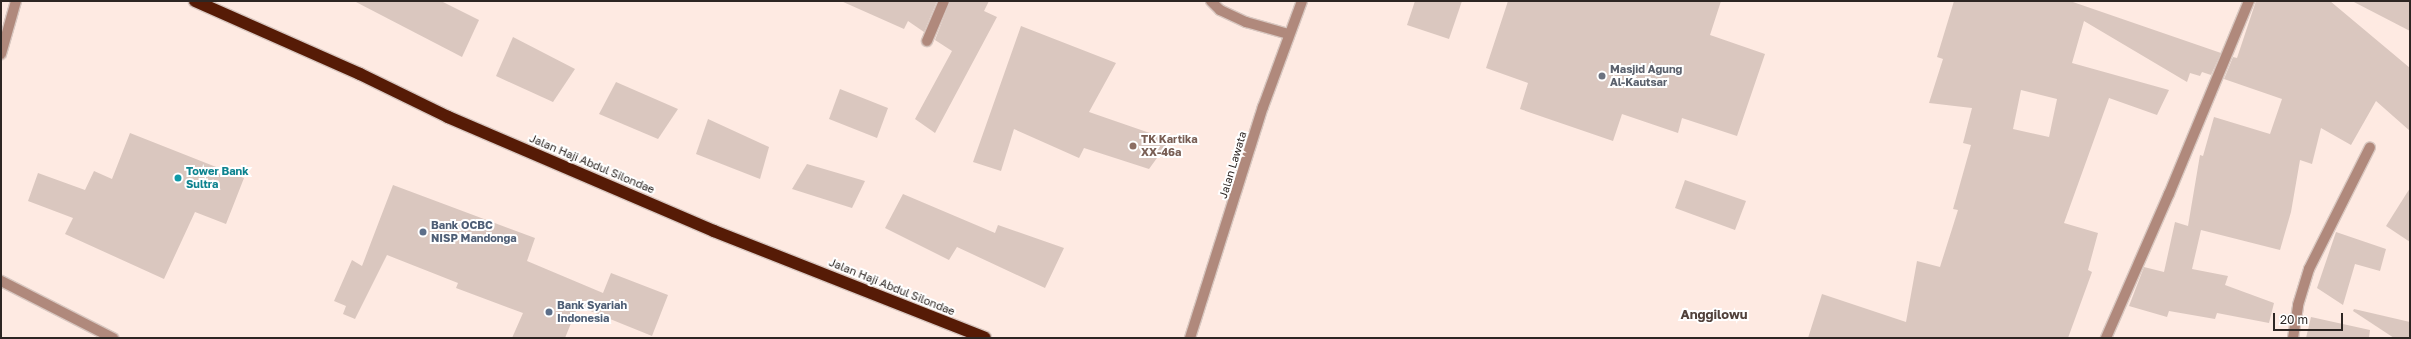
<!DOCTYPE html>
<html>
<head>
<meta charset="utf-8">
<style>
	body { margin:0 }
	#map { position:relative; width:2411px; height:339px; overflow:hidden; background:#feeae2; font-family:"Golos Text",sans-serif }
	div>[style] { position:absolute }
	.building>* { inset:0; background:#dac7bf }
	.roads { filter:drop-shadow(1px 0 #d8c7c0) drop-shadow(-1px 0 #d8c7c0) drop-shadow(0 1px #d8c7c0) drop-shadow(0 -1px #d8c7c0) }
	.minor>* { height:10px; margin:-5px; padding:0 5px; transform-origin:5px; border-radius:5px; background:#b0897c }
	.highway>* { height:12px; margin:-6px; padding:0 6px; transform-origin:6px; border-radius:6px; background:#561b06 }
	.dots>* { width:11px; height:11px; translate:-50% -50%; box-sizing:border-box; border:2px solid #fff; border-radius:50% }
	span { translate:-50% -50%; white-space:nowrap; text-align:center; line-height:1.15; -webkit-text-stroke:4px #fff; paint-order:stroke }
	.worship-label { font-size:11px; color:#5b616d; font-weight:700 }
	.left { translate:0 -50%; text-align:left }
	.education-label { font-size:11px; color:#785e54; font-weight:700 }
	.street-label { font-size:11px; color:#2d2623 }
	.culture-label { font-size:11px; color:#0d838f; font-weight:700 }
	.service-label { font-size:11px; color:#4e5e75; font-weight:700 }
	.quarter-label { font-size:13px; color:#51413b; font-weight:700 }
	.frame { position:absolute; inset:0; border:2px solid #2d2623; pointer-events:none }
	.scale { position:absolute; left:2273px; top:313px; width:70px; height:18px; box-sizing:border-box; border:2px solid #2d2623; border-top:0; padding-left:5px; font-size:12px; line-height:14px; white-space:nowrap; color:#2d2623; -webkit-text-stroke:3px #fff; paint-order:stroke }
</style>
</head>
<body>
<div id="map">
	<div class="building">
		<div style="clip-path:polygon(354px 1px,441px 1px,479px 20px,462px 57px)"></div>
		<div style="clip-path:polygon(841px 1px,937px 1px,924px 32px,908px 21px,904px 29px)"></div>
		<div style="clip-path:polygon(950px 1px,989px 1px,984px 11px,997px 17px,935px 133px,915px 119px,952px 51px,935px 40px)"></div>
		<div style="clip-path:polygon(1415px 1px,1462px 1px,1449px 39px,1407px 25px)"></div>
		<div style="clip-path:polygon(1508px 1px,1721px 1px,1710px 35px,1765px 54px,1737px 136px,1682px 118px,1678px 133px,1622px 114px,1613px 141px,1520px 109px,1528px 83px,1486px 68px)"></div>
		<div style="clip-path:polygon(evenodd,1954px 1px,2070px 1px,2221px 53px,2211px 75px,2202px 72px,2200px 76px,2190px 73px,2187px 82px,2084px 21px,2072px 63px,2169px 90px,2157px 115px,2109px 98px,2064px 223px,2098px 233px,2088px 270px,2092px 272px,2068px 338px,1808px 338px,1822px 294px,1906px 322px,1917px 261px,1940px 267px,1958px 210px,1953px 209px,1971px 145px,1963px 143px,1972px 108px,1929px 103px,1943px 59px,1937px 57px,1954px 1px,2021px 90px,2057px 99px,2049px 137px,2013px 129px,2021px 90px)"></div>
		<div style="clip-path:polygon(2256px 1px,2330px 1px,2410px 68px,2410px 131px,2376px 101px,2351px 145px,2321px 128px,2312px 164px,2300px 160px,2291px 212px,2280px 250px,2201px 230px,2192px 269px,2228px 276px,2225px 285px,2274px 303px,2269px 323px,2217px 313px,2215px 319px,2169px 311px,2167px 317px,2129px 306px,2144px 267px,2164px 272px,2175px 222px,2188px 226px,2200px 155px,2203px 156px,2214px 117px,2270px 134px,2282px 99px,2224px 79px,2233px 57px,2237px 58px)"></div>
		<div style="clip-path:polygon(2352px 1px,2410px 1px,2410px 31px)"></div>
		<div style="clip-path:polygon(1021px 26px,1116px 63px,1089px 112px,1170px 140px,1149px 169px,1084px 148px,1079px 158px,1014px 129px,1001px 171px,973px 162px)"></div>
		<div style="clip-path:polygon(513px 37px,575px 69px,553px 102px,496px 76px)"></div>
		<div style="clip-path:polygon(616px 82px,678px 109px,658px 139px,599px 114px)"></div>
		<div style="clip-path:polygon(840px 89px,888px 108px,877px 138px,829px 119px)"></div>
		<div style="clip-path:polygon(708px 119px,769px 147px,760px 179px,696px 154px)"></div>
		<div style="clip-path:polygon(130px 133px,244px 178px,226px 224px,195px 212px,164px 279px,65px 234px,73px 218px,28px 201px,38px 173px,85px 190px,94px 171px,112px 179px)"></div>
		<div style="clip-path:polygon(807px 164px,865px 181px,852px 208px,792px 189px)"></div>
		<div style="clip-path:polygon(1685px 180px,1746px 201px,1735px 230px,1675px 208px)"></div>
		<div style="clip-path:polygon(393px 185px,535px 238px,527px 261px,603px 293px,611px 273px,668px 295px,652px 336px,578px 306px,565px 338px,512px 338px,523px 313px,456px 288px,458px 283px,387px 255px,355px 319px,343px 314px,346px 306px,334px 301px,352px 260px,362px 266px)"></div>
		<div style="clip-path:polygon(2410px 188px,2410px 242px,2386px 226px)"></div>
		<div style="clip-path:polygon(903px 194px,995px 233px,998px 225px,1064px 248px,1045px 288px,957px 247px,949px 260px,885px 228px)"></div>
		<div style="clip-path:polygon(2336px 232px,2386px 249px,2380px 271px,2355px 264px,2343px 305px,2317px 288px)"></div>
		<div style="clip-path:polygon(2354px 309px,2410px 322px,2410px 338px,2394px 338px,2353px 311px)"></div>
		<div style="clip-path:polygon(2311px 317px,2370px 330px,2369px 338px,2306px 338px)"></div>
	</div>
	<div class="roads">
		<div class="minor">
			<div style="left:1211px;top:1px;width:13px;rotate:45deg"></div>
			<div style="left:1220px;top:10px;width:29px;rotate:25deg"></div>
			<div style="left:1246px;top:22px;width:44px;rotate:15.9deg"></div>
			<div style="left:927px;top:41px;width:43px;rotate:-67deg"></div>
			<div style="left:1px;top:54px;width:55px;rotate:-74.2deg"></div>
			<div style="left:1px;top:281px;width:126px;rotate:27deg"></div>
			<div style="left:1190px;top:338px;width:242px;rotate:-72.5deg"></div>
			<div style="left:1263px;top:107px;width:113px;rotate:-69.8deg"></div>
			<div style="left:2106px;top:338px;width:157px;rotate:-66.4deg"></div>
			<div style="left:2169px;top:194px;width:209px;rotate:-67.5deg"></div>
			<div style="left:2293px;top:338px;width:33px;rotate:-81deg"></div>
			<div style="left:2298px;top:305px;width:38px;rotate:-73deg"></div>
			<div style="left:2309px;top:269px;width:136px;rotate:-63.4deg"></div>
		</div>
		<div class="highway">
			<div style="left:195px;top:1px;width:180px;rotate:23.9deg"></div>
			<div style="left:360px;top:74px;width:98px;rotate:26deg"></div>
			<div style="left:448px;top:117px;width:289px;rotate:23.2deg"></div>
			<div style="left:714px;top:231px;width:291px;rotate:21.5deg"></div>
		</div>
	</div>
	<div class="dots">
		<div style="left:1602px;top:76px;background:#6b7280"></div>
		<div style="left:1133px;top:146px;background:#8d6e63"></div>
		<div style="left:178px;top:178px;background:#0f9aa8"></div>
		<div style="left:423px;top:232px;background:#5c6f8a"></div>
		<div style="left:549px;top:312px;background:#5c6f8a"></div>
	</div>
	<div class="worship-label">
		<span class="left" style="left:1610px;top:76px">Masjid Agung<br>Al-Kautsar</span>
	</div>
	<div class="education-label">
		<span class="left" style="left:1141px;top:146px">TK Kartika<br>XX-46a</span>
	</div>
	<div class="street-label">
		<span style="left:592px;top:164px;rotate:23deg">Jalan Haji Abdul Silondae</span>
		<span style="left:1233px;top:165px;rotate:-73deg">Jalan Lawata</span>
		<span style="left:892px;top:287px;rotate:22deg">Jalan Haji Abdul Silondae</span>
	</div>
	<div class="culture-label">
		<span class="left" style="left:186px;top:178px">Tower Bank<br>Sultra</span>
	</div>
	<div class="service-label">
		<span class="left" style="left:431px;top:232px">Bank OCBC<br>NISP Mandonga</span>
		<span class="left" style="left:557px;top:312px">Bank Syariah<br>Indonesia</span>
	</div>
	<div class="quarter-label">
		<span style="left:1714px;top:314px">Anggilowu</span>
	</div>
	<div class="frame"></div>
	<div class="scale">20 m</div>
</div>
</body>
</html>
